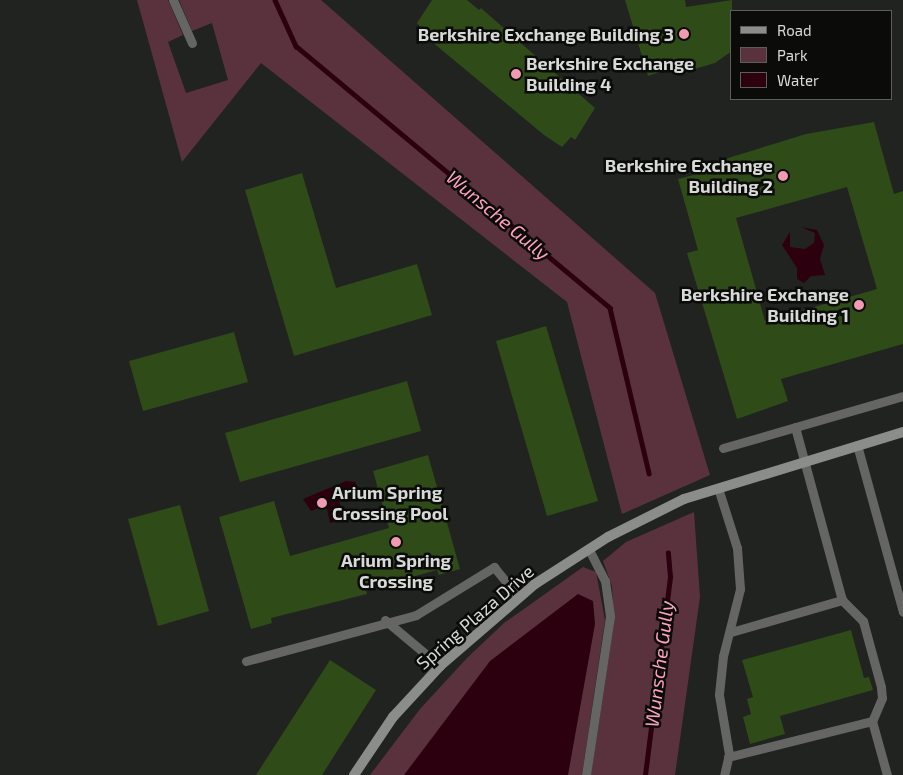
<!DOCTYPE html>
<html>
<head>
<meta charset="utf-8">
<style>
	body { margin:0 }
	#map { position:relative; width:903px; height:775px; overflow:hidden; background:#20231f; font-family:"Exo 2",sans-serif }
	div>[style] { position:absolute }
	.green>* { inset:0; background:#5a323d }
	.water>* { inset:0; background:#2d0010 }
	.stream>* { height:4.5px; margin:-2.25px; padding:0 2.25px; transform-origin:2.25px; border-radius:2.25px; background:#2d0010 }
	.building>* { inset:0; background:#2e4b18 }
	.lane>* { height:9px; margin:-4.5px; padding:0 4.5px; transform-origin:4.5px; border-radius:4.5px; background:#656664 }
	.secondary>* { height:10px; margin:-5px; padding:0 5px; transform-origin:5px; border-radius:5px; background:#8a8d89 }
	.dots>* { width:14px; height:14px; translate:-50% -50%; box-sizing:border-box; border:2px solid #0b0c0a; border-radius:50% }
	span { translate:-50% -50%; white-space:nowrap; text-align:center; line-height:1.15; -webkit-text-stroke:5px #0b0c0a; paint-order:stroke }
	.poi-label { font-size:18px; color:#d8dad7; font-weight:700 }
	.right { translate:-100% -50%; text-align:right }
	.left { translate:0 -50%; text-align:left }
	.street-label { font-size:18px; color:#d8dad7 }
	.water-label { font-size:19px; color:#ffa2bb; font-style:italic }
	.legend { position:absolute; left:730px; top:10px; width:162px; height:90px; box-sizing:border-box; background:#0b0c0a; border:1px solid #5d5e5c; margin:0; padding:6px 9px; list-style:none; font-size:15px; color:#d8dad7 }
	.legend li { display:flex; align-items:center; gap:10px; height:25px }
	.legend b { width:25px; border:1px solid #5d5e5c }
</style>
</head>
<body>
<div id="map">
	<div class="green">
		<div style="clip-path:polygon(137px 0,168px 0,183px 35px,168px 42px,186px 93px,228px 80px,212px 23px,192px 31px,179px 0,321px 0,655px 293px,710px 475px,622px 514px,567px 302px,261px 63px,182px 162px)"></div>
		<div style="clip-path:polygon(694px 512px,700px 597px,675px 775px,591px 775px,614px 623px,612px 586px,603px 561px,626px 542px)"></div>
		<div style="clip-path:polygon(583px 567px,596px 572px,605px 620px,582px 775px,370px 775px,420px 709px,467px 658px,504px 623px)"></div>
	</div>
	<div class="water">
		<div style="clip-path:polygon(801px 227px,817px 230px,824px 245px,820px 259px,825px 275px,811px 276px,804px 283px,797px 279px,797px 268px,782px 245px,790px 232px,790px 247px,805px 249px,814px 243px,815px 233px)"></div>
		<div style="clip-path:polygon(346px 481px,356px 482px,353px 498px,339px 501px,345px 519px,330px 523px,326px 505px,311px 511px,303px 499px)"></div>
		<div style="clip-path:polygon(578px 594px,593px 601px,595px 624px,568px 775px,404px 775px,490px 661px)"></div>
	</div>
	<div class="stream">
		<div style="left:275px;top:0;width:51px;rotate:65.5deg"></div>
		<div style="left:296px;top:46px;width:409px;rotate:39.8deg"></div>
		<div style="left:610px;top:308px;width:170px;rotate:76.7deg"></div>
		<div style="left:645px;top:775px;width:200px;rotate:-82.8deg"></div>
		<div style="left:670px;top:577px;width:24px;rotate:-95deg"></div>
	</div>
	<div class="building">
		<div style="clip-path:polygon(432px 0,467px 0,479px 10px,481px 8px,595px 108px,575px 140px,571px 137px,562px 147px,544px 135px,431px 41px,417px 23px)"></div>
		<div style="clip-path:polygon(625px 0,685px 0,686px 7px,732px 0,732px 51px,715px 63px,688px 71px,680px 71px,679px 66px,648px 76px)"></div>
		<div style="clip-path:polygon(evenodd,874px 122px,894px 194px,903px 191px,903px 344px,781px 379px,788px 401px,737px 419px,687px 253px,698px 250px,678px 179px,709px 171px,708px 166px,715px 162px,806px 134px,874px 122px,847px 187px,877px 289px,765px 321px,736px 218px,847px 187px)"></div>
		<div style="clip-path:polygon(302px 173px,336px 288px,417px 264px,432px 315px,294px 356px,245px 190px)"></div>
		<div style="clip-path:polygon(546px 326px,598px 501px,547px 516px,496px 341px)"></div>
		<div style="clip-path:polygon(234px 332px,248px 382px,143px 411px,129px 361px)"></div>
		<div style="clip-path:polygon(407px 381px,421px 431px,240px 482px,225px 433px)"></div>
		<div style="clip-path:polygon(428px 455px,460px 569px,439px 575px,437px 570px,366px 590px,367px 594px,271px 618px,272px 623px,251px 629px,219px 517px,274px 501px,290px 556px,389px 528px,373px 471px)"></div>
		<div style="clip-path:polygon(180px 505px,209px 611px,158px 626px,128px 519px)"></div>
		<div style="clip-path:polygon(851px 630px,864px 678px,869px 677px,873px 690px,780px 716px,785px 734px,750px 744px,743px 717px,751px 714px,747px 699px,753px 697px,742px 660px)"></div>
		<div style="clip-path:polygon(330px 660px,376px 690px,322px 775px,256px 775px)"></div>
	</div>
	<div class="lane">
		<div style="left:173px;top:0;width:47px;rotate:66.2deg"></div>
		<div style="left:795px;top:427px;width:179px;rotate:74.8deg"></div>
		<div style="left:842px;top:600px;width:30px;rotate:45deg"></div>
		<div style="left:863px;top:621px;width:68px;rotate:74.7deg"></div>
		<div style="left:881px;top:687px;width:11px;rotate:85deg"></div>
		<div style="left:882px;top:698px;width:25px;rotate:113deg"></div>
		<div style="left:872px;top:721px;width:56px;rotate:74.5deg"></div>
		<div style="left:857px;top:445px;width:173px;rotate:74.6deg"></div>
		<div style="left:723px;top:448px;width:187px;rotate:-16.1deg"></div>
		<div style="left:718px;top:488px;width:63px;rotate:72.4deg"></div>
		<div style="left:737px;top:548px;width:41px;rotate:85.8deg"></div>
		<div style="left:740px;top:589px;width:69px;rotate:104.2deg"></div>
		<div style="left:723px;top:656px;width:39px;rotate:96deg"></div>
		<div style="left:719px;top:695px;width:60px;rotate:80.4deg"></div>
		<div style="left:729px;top:754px;width:22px;rotate:103deg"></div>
		<div style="left:385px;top:620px;width:72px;rotate:39.9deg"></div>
		<div style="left:731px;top:632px;width:116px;rotate:-16.1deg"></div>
		<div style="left:246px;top:661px;width:176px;rotate:-15.1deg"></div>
		<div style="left:416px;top:615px;width:92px;rotate:-31.6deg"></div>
		<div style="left:494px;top:567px;width:38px;rotate:51deg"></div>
		<div style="left:728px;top:757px;width:148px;rotate:-14deg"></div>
		<div style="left:586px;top:775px;width:161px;rotate:-81.4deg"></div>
		<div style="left:610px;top:616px;width:35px;rotate:-98deg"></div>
		<div style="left:605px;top:581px;width:36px;rotate:-117deg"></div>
	</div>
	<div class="secondary">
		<div style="left:354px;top:775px;width:70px;rotate:-56.1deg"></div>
		<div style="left:393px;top:717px;width:69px;rotate:-47.3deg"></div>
		<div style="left:440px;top:666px;width:125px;rotate:-40.8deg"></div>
		<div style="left:535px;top:584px;width:87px;rotate:-32.8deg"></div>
		<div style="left:608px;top:537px;width:85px;rotate:-26.6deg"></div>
		<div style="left:684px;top:499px;width:229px;rotate:-17deg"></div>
	</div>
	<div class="dots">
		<div style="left:684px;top:34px;background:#f19ab2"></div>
		<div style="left:516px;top:74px;background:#f19ab2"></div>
		<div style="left:783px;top:176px;background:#f19ab2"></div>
		<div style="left:859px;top:305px;background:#f19ab2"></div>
		<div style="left:322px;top:503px;background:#f19ab2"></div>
		<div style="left:396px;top:542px;background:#f19ab2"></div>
	</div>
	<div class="poi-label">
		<span class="right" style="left:674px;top:34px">Berkshire Exchange Building 3</span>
		<span class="left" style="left:526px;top:74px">Berkshire Exchange<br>Building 4</span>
		<span class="right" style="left:773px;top:176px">Berkshire Exchange<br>Building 2</span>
		<span class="right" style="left:849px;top:305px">Berkshire Exchange<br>Building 1</span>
		<span class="left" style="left:332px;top:503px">Arium Spring<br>Crossing Pool</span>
		<span style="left:396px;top:571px">Arium Spring<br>Crossing</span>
	</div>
	<div class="street-label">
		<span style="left:475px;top:617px;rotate:-41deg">Spring Plaza Drive</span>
	</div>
	<div class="water-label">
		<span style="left:498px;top:215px;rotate:40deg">Wunsche Gully</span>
		<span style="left:659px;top:664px;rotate:-83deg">Wunsche Gully</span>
	</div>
	<ul class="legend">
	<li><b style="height:6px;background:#8a8d89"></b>Road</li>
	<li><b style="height:14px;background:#5a323d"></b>Park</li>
	<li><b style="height:14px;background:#2d0010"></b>Water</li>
	</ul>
</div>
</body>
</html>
